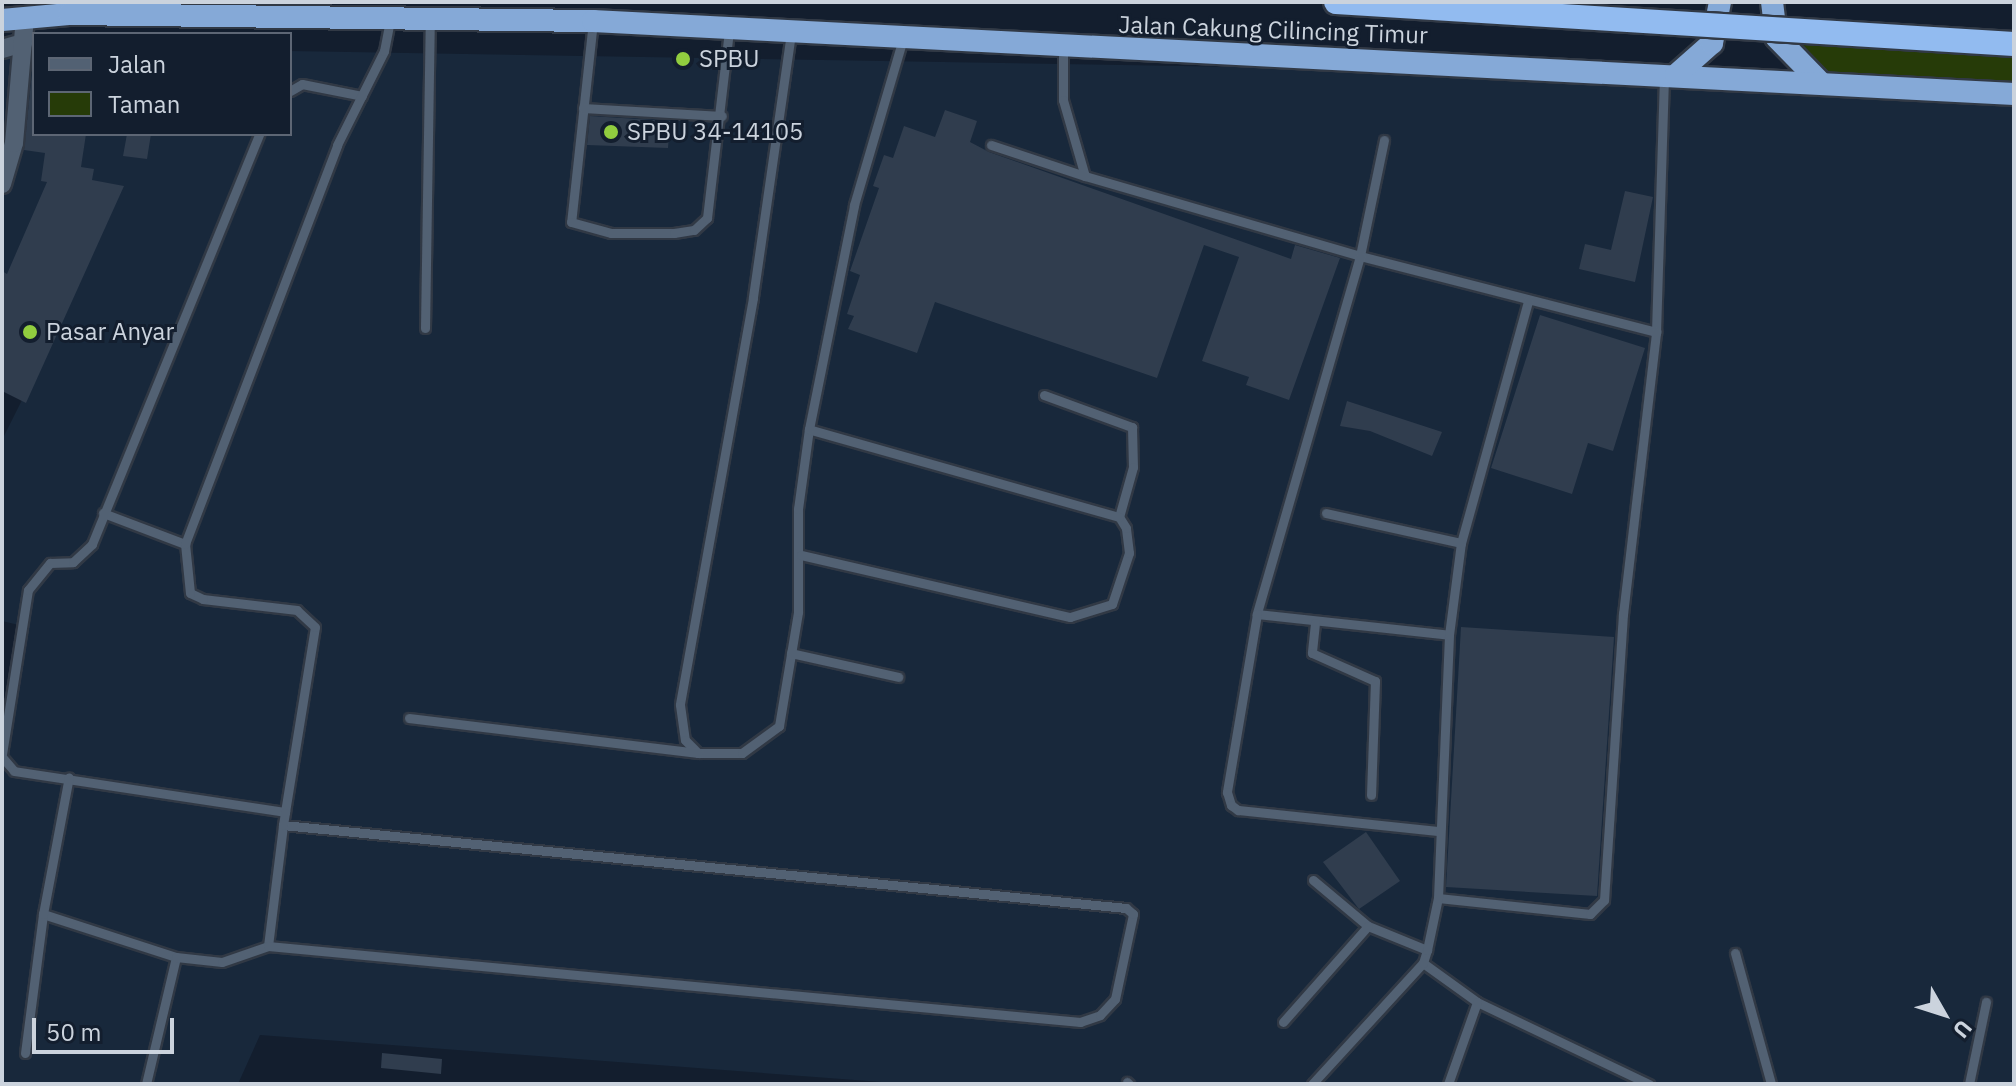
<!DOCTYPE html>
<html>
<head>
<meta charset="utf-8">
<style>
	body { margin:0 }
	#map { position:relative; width:2016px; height:1086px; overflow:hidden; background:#131e2e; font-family:"IBM Plex Sans",sans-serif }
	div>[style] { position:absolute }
	.built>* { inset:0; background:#18283b }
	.green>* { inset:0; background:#263b08 }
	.building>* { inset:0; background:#303d4e }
	.roads { filter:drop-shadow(2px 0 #313945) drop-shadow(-2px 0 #313945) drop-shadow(0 2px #313945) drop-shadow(0 -2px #313945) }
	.service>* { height:9px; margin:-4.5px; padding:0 4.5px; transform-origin:4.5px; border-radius:4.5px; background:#526173 }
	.minor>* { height:18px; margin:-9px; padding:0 9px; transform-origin:9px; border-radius:9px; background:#526173 }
	.trunk>* { height:22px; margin:-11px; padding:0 11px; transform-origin:11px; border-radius:11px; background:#85a9d7 }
	.bridges { filter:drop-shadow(2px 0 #313945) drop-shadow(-2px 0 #313945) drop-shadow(0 2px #313945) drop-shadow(0 -2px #313945) }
	.motorway-bridge>* { height:24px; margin:-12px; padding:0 12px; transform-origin:12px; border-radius:12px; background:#92bbf0 }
	.dots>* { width:22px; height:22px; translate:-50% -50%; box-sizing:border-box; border:4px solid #131e2e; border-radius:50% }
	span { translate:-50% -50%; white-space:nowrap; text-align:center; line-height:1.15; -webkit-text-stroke:6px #131e2e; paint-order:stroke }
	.street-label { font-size:24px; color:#cbd3dd }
	.poi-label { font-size:24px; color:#cbd3dd }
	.left { translate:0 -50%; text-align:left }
	.frame { position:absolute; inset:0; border:4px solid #cbd3dd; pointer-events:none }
	.legend { position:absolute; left:32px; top:32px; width:260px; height:104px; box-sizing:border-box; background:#131e2e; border:2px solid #5d6674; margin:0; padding:10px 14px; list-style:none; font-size:24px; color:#cbd3dd }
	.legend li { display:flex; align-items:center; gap:16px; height:40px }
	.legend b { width:40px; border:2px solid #5d6674 }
	.north { position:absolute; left:1904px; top:974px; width:80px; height:80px; -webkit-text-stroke:6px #131e2e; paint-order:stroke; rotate:129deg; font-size:22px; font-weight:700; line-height:32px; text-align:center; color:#cbd3dd }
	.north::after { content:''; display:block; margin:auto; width:28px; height:36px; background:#cbd3dd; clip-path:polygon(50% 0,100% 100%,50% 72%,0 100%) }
	.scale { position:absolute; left:32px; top:1018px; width:142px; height:36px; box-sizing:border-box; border:4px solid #cbd3dd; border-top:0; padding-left:10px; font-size:24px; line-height:28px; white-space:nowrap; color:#cbd3dd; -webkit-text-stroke:6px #131e2e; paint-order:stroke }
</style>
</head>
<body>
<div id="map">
	<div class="built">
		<div style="clip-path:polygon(34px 40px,34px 134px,290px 134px,290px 51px,1664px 74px,2014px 98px,2014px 1084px,908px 1084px,260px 1035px,238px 1084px,2px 1084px,2px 717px,9px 717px,23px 626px,2px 621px,2px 440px,24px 396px,2px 386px,2px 42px)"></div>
	</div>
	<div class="green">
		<div style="clip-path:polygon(1776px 37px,2014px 44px,2014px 94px,1819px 81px)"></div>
	</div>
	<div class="building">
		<div style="clip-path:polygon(32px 72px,34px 134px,86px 134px,81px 167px,94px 169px,92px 180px,124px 186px,26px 403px,2px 391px,2px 271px,7px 274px,47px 182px,41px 181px,45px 153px,24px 150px)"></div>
		<div style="clip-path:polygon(945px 110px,977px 121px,970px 142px,989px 152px,1291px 259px,1295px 245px,1340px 258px,1289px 400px,1246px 385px,1249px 377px,1202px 361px,1239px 257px,1204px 245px,1157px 378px,935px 302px,917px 353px,848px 329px,854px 316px,847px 314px,860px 275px,850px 271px,879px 188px,873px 186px,884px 155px,893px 158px,904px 126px,935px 137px)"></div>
		<div style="clip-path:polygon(590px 116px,670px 121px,668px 148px,587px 145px)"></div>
		<div style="clip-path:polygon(127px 134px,151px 134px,147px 159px,123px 156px)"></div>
		<div style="clip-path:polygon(1625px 191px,1653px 197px,1635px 282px,1579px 269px,1585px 244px,1611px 250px)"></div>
		<div style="clip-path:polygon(1540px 315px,1645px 348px,1613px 451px,1588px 443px,1572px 494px,1491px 468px)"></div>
		<div style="clip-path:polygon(1347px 401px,1442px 432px,1432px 456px,1370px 431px,1340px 426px)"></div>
		<div style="clip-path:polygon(1461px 627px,1614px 637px,1597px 896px,1446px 887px)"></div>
		<div style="clip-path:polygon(1366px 832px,1400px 881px,1359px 909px,1323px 862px)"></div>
		<div style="clip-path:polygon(382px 1053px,442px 1059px,441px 1074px,381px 1068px)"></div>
	</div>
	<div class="roads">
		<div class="service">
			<div style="left:593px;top:21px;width:202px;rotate:96.2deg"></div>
			<div style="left:571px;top:222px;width:41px;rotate:15.4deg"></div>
			<div style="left:611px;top:233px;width:63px"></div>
			<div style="left:674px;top:233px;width:20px;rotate:-9deg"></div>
			<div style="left:694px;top:230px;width:18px;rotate:-43deg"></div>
			<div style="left:707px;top:218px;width:189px;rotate:-83.3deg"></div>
			<div style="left:791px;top:33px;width:268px;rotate:98.2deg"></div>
			<div style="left:753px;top:298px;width:413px;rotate:100.2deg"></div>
			<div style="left:680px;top:705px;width:35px;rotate:82deg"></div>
			<div style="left:685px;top:740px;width:18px;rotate:45deg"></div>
			<div style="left:698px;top:753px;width:44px"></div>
			<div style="left:742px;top:753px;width:46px;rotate:-36.1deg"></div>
			<div style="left:779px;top:726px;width:116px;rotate:-80.5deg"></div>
			<div style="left:798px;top:612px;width:103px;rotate:-90deg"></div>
			<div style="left:798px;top:509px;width:81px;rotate:-82.2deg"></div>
			<div style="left:1063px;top:48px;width:52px;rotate:90deg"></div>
			<div style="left:1063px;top:100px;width:79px;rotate:73.9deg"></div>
			<div style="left:1085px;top:176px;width:286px;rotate:16.2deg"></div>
			<div style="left:1360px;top:256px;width:306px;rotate:14.4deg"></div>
			<div style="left:1656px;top:332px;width:256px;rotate:-88.2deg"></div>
			<div style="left:290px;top:91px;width:14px;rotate:-30deg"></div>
			<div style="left:302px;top:84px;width:61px;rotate:11.3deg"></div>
			<div style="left:583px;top:108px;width:139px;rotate:3.3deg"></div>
			<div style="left:1384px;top:140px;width:118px;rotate:101.7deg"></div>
			<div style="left:1360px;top:256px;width:373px;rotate:106.1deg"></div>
			<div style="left:1257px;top:614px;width:193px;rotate:6.2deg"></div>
			<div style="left:991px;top:145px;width:99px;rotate:18.3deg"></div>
			<div style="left:425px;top:328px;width:308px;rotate:-89.1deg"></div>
			<div style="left:1044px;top:395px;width:94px;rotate:20deg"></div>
			<div style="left:1132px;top:427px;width:40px;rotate:88.6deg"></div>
			<div style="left:1133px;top:467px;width:52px;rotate:105.6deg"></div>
			<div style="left:103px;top:513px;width:88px;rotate:20.7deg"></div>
			<div style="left:1326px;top:513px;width:138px;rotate:12.5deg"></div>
			<div style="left:801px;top:555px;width:276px;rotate:13deg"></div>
			<div style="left:1070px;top:617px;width:44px;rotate:-17.2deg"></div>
			<div style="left:1112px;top:604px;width:54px;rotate:-71.6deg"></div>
			<div style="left:1129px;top:553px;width:25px;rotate:-97deg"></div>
			<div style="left:1126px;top:528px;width:13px;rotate:-122deg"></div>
			<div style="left:1119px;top:517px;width:322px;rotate:-164.2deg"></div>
			<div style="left:809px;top:429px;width:228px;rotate:-78.6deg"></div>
			<div style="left:854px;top:205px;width:174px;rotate:-73.6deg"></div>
			<div style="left:1257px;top:614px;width:181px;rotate:99.6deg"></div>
			<div style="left:1227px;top:792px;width:14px;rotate:73deg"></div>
			<div style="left:1231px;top:805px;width:9px;rotate:36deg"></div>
			<div style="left:1238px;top:810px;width:201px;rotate:6deg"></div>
			<div style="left:1315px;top:623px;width:30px;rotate:96deg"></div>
			<div style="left:1312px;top:653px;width:69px;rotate:24deg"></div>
			<div style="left:1375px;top:681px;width:114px;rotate:92deg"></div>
			<div style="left:791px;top:653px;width:110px;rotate:12.6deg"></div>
			<div style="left:409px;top:718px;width:291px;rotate:6.9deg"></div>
			<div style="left:2px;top:754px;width:166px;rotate:-81deg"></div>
			<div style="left:28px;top:590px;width:35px;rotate:-51deg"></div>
			<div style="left:50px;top:563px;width:23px;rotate:-2deg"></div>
			<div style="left:73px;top:562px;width:26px;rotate:-43deg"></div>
			<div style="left:92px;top:544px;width:443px;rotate:-67.8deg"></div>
			<div style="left:2px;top:757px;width:18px;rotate:49deg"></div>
			<div style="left:14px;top:771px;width:274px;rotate:8.6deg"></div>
			<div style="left:285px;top:812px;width:187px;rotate:-80.8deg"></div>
			<div style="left:315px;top:627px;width:25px;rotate:-137deg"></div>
			<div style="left:297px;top:610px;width:95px;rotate:-173.3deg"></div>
			<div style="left:203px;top:599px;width:14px;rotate:-155deg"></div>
			<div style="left:190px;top:593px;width:49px;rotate:-95.8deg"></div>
			<div style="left:185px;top:544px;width:427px;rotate:-69.1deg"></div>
			<div style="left:337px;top:145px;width:105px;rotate:-63.4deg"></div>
			<div style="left:384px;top:51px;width:32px;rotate:-79deg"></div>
			<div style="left:1313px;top:880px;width:72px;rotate:39.9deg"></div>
			<div style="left:1368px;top:926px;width:64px;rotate:22.1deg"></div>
			<div style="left:1438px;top:898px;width:153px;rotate:6deg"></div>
			<div style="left:1590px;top:914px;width:20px;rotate:-45deg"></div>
			<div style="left:1604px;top:900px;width:287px;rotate:-86.2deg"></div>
			<div style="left:1623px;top:614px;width:284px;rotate:-83.3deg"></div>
			<div style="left:43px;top:914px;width:140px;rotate:17.9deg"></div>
			<div style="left:268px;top:946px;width:122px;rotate:-82.9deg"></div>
			<div style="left:1735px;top:953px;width:136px;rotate:74.6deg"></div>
			<div style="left:1423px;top:963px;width:67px;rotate:35.8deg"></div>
			<div style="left:1477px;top:1002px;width:191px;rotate:25.5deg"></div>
			<div style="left:1283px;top:1022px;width:128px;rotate:-48.5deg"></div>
			<div style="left:25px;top:1053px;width:140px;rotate:-82.6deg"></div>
			<div style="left:43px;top:914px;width:139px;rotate:-79.3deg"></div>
			<div style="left:1127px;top:1082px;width:3px;rotate:45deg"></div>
			<div style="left:146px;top:1084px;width:130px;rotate:-76.7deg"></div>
			<div style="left:176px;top:957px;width:46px;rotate:6.2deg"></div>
			<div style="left:222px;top:962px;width:49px;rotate:-19.2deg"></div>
			<div style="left:268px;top:946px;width:816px;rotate:5.35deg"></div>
			<div style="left:1080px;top:1022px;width:21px;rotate:-19deg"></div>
			<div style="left:1100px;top:1015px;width:22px;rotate:-47deg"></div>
			<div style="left:1115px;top:999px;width:87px;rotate:-78deg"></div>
			<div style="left:1133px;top:914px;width:9px;rotate:-139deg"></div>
			<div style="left:1126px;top:908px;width:847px;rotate:-174.38deg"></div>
			<div style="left:283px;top:825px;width:13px;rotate:-81deg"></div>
			<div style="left:1312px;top:1084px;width:164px;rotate:-47.5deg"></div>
			<div style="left:1423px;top:963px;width:14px;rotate:-73deg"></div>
			<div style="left:1427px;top:950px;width:53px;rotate:-78.1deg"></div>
			<div style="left:1438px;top:898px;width:263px;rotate:-87.6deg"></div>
			<div style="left:1449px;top:635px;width:93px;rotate:-82.6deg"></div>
			<div style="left:1461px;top:543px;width:251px;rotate:-74.5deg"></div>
			<div style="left:1448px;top:1084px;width:87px;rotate:-70.5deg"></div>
			<div style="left:1969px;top:1084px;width:84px;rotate:-78.3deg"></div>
		</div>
		<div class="minor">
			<div style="left:2px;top:49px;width:22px;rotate:-16deg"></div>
			<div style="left:2px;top:184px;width:43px;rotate:-73.7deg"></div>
			<div style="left:14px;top:143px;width:127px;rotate:-85deg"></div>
		</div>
		<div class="trunk">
			<div style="left:1772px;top:2px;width:35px;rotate:83deg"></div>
			<div style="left:1776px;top:37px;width:62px;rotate:45.7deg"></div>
			<div style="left:2px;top:20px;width:67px;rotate:-5.1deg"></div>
			<div style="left:69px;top:14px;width:524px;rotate:0.77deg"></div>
			<div style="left:593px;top:21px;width:1423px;rotate:2.94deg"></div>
			<div style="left:1676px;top:75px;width:48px;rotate:-41.6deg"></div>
			<div style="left:1712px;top:43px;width:42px;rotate:-79deg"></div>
		</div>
	</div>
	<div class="bridges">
		<div class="motorway-bridge">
			<div style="left:1336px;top:2px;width:679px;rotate:3.54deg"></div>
		</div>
	</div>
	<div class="dots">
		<div style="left:683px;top:59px;background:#91cd3f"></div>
		<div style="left:611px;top:132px;background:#91cd3f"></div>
		<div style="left:30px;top:332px;background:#91cd3f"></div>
	</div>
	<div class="street-label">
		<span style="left:1273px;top:30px;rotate:2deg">Jalan Cakung Cilincing Timur</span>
	</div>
	<div class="poi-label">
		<span class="left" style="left:699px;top:59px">SPBU</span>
		<span class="left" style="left:627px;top:132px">SPBU 34-14105</span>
		<span class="left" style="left:46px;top:332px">Pasar Anyar</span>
	</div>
	<div class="frame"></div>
	<ul class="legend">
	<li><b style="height:10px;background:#526173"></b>Jalan</li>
	<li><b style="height:22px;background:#263b08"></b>Taman</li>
	</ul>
	<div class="north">U</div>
	<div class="scale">50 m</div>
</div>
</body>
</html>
